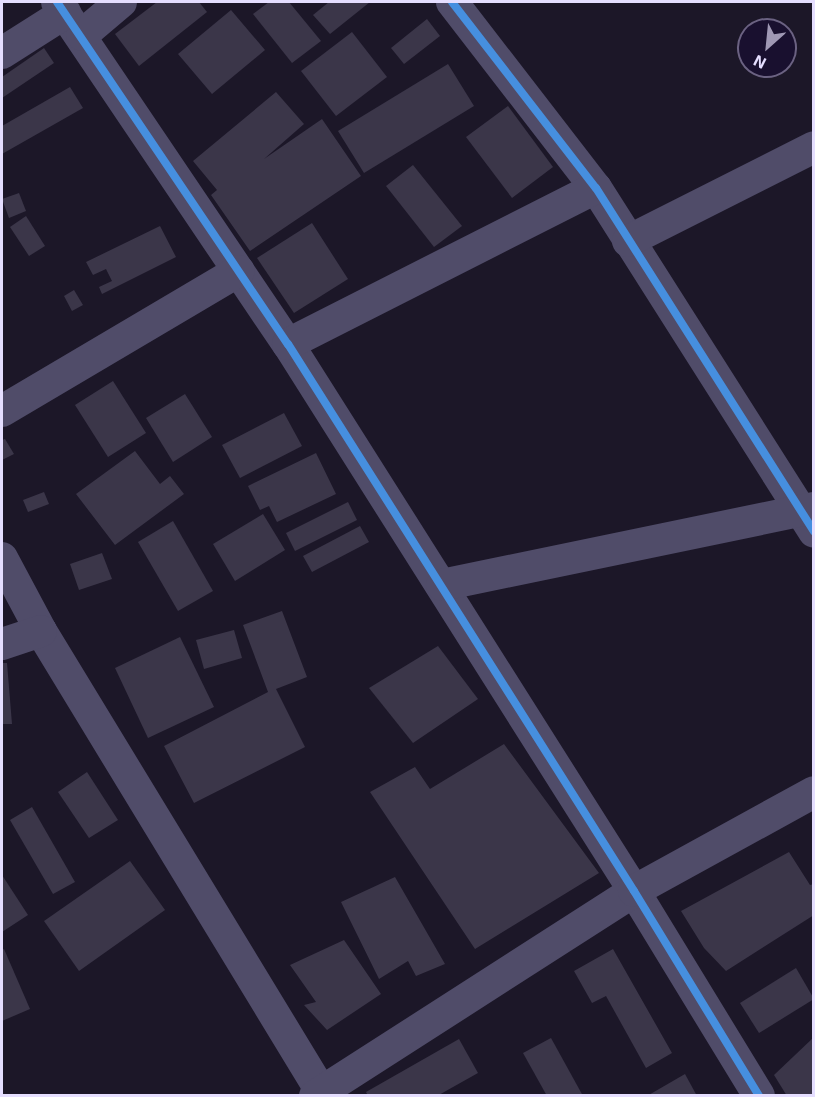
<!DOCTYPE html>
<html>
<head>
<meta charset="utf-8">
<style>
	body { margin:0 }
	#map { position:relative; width:815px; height:1097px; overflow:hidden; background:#1c1728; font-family:"Exo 2",sans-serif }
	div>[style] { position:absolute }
	.building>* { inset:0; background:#3b3649 }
	.minor>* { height:32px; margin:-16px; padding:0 16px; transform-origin:16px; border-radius:16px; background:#504c69 }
	.cycleway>* { height:8px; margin:-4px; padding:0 4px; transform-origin:4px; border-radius:4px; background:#468fdf }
	span { translate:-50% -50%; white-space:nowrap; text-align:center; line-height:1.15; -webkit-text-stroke:6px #19102f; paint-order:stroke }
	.frame { position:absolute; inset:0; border:3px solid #e5deff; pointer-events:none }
	.north { position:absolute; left:737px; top:18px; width:60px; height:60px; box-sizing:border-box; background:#19102f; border:2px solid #6b6282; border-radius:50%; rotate:207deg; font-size:16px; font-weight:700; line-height:24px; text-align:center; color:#e5deff }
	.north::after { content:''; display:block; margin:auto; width:21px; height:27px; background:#9f98b4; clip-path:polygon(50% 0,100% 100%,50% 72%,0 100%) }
</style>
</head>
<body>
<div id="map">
	<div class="building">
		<div style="clip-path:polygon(157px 2px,199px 2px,207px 12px,139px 66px,115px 34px)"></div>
		<div style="clip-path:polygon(269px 2px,289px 2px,321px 41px,292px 63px,253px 14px)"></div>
		<div style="clip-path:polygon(329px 2px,370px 2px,330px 34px,313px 15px)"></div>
		<div style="clip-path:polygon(231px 10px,265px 50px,212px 94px,178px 54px)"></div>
		<div style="clip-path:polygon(427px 19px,440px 36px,404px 64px,391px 48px)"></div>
		<div style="clip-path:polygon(352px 32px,387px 77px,336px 116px,301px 71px)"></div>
		<div style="clip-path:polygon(44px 48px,54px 63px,2px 98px,2px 77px)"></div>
		<div style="clip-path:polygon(448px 64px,474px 106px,364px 173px,338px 131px)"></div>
		<div style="clip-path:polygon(70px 87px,83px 108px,2px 154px,2px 126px)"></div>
		<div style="clip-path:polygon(276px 92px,304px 124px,264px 159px,322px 119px,361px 176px,250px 251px,211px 195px,217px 190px,193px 161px)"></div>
		<div style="clip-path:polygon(508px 106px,553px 167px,512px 198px,466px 137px)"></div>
		<div style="clip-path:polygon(413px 165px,462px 226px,434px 247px,386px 186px)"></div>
		<div style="clip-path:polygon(19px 193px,26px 211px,9px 218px,2px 199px)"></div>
		<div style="clip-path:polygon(26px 216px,45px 246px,29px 256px,10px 227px)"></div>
		<div style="clip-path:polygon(312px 223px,348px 279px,294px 313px,257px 258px)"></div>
		<div style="clip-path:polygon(160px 226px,176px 257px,102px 294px,99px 287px,112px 281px,106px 269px,93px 275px,86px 262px)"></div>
		<div style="clip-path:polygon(74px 290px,83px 305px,72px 311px,64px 296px)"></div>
		<div style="clip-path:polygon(113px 381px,146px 433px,108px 457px,75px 405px)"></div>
		<div style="clip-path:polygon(185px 394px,212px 437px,173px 462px,146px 418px)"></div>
		<div style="clip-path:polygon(284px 413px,302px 446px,240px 478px,222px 445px)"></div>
		<div style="clip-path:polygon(5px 439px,14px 454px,2px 460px,2px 440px)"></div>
		<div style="clip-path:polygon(135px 451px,160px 484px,170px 476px,184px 494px,115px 545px,76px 494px)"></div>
		<div style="clip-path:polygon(316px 453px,336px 494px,277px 522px,269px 506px,260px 510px,248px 486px)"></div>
		<div style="clip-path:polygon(44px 492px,49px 504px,28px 512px,23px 500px)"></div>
		<div style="clip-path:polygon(348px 502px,357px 520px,295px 551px,286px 533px)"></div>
		<div style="clip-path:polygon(263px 514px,285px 550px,235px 581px,213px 544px)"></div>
		<div style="clip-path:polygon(173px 521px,213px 591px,178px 611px,138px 542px)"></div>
		<div style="clip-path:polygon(360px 526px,369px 542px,312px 572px,303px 556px)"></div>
		<div style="clip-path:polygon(102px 553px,112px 579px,79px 590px,70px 564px)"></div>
		<div style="clip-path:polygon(282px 611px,307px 677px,276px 689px,305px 747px,194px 803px,164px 746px,268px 692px,243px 625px)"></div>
		<div style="clip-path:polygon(234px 630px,242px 658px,204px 669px,196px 640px)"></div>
		<div style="clip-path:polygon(180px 637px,214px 707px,148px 738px,115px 668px)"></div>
		<div style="clip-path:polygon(438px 646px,478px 699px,413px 743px,369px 688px)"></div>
		<div style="clip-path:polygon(2px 663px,7px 663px,12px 724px,2px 724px)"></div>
		<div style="clip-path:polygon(504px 744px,599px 873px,475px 949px,370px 792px,415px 767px,430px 789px)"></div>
		<div style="clip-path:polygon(87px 772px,118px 820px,89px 838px,58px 792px)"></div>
		<div style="clip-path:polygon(32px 807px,75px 882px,53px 894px,10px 820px)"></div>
		<div style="clip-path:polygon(789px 852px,810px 885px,814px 884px,814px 915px,726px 971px,704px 948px,681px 911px)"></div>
		<div style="clip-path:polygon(130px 861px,165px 910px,79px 971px,44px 921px)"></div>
		<div style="clip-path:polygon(2px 875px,28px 915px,2px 932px)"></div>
		<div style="clip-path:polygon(395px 877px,445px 964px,416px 976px,408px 961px,379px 979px,341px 902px)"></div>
		<div style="clip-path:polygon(344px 940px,381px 994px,327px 1030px,304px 1005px,316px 1002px,290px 965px)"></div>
		<div style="clip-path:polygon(4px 949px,30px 1009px,2px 1021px,2px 950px)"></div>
		<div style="clip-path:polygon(613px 949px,672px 1053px,646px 1068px,606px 996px,592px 1003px,574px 971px)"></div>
		<div style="clip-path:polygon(796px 968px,814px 999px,759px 1033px,740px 1003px)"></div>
		<div style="clip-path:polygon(814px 1037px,814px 1096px,787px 1096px,774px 1075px)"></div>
		<div style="clip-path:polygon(551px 1038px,583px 1096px,547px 1096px,523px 1053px)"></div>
		<div style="clip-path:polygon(459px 1039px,478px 1073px,437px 1096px,368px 1096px,366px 1092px)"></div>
		<div style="clip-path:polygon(685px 1074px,697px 1096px,647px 1096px)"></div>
	</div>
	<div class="minor">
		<div style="left:57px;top:2px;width:413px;rotate:56deg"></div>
		<div style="left:288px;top:344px;width:647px;rotate:57.68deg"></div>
		<div style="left:634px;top:891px;width:240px;rotate:58.6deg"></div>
		<div style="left:452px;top:2px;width:235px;rotate:52.3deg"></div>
		<div style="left:596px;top:188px;width:407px;rotate:57.6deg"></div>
		<div style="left:82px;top:35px;width:51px;rotate:-40.2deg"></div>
		<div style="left:2px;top:53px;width:75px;rotate:-32.4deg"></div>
		<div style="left:628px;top:241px;width:208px;rotate:-26.8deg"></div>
		<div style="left:288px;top:344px;width:345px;rotate:-26.9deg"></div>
		<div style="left:2px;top:411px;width:275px;rotate:-30.6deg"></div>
		<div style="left:2px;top:558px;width:83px;rotate:61.9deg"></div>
		<div style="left:41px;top:631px;width:544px;rotate:58.68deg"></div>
		<div style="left:442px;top:585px;width:380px;rotate:-11.7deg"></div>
		<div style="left:2px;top:644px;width:41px;rotate:-18.4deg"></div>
		<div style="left:315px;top:1096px;width:379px;rotate:-32.7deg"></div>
		<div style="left:634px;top:891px;width:205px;rotate:-28.8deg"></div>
	</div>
	<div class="cycleway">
		<div style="left:57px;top:2px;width:413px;rotate:56deg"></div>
		<div style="left:288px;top:344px;width:647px;rotate:57.68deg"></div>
		<div style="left:634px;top:891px;width:240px;rotate:58.6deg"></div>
		<div style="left:452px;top:2px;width:235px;rotate:52.3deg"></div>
		<div style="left:596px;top:188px;width:407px;rotate:57.6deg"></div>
	</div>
	<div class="frame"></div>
	<div class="north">N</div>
</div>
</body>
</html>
